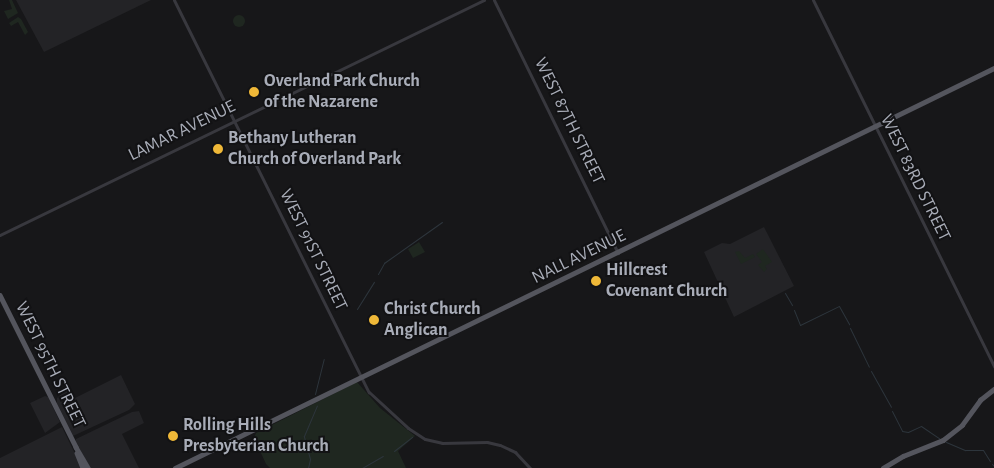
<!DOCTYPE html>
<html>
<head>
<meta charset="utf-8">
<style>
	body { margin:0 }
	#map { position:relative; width:994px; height:468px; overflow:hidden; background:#171719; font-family:"Alegreya Sans",sans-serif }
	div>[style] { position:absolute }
	.built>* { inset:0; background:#232326 }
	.green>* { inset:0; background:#1f2720 }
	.round { border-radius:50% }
	.stream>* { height:1px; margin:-0.5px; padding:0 0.5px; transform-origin:0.5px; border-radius:0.5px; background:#2d353c }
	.minor>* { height:3px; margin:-1.5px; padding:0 1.5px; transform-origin:1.5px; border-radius:1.5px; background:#38383e }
	.major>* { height:4.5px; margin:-2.25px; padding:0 2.25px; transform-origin:2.25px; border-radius:2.25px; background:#54555d }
	.dots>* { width:14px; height:14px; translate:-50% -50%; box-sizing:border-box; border:2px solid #121214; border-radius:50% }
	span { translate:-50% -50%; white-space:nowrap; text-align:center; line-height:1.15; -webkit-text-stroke:4px #121214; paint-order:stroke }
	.poi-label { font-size:18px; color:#a9adb8; font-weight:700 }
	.left { translate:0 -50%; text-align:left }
	.street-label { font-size:18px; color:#a9adb8 }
</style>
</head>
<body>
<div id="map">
	<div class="built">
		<div style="clip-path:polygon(16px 0,151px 0,44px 52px)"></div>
		<div style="clip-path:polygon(764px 227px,794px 286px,734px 317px,704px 252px,722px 243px,730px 244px)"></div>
		<div style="clip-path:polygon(121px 375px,135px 404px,129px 410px,73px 436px,57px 404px,57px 398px,69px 387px,75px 398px)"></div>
		<div style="clip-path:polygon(45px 396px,48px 397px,60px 422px,45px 433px,30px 403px)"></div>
		<div style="clip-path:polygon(139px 411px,144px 423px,122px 434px,139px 468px,90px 468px,76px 442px,76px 439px,132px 412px)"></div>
		<div style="clip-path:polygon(62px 427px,82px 468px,0 468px,0 458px)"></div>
	</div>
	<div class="green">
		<div style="clip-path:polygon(9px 0,12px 0,18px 13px,8px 19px,4px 11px,12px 9px)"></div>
		<div class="round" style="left:233px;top:15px;width:12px;height:12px"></div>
		<div style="clip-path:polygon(18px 17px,21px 19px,28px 32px,25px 35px,18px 22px,11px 26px,9px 23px)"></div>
		<div style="clip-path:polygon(419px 242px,425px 252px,413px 258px,408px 249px)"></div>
		<div style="clip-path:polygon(763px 249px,772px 262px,765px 266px,767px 269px,764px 272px,758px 265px,762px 262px,756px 254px)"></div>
		<div style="clip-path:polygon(739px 251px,745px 258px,753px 254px,755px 257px,741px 264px,735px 252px)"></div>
		<div style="clip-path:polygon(357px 382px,380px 408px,415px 436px,398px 451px,406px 468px,270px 468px,266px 464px,254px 438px,256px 433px)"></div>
	</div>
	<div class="stream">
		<div style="left:378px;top:274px;width:13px;rotate:-61deg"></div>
		<div style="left:384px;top:263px;width:71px;rotate:-35.3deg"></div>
		<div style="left:785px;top:293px;width:14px;rotate:60deg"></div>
		<div style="left:357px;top:309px;width:32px;rotate:-58deg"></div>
		<div style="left:794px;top:310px;width:16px;rotate:68deg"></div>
		<div style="left:800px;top:325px;width:43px;rotate:-26deg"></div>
		<div style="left:839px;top:306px;width:21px;rotate:61deg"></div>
		<div style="left:850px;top:328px;width:43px;rotate:64deg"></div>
		<div style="left:871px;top:371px;width:41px;rotate:60.9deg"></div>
		<div style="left:315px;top:394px;width:36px;rotate:-76deg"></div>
		<div style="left:892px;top:411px;width:22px;rotate:63deg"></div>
		<div style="left:902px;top:431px;width:6px;rotate:9deg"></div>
		<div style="left:908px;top:432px;width:14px;rotate:-25deg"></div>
		<div style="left:921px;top:426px;width:22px;rotate:34deg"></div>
		<div style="left:946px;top:442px;width:21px;rotate:23deg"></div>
		<div style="left:965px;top:450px;width:18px"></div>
		<div style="left:983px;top:450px;width:13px;rotate:58deg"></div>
		<div style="left:394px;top:451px;width:23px;rotate:-38deg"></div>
		<div style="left:992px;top:464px;width:3px;rotate:45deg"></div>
		<div style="left:308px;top:468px;width:9px;rotate:-77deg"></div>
		<div style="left:310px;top:459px;width:24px;rotate:-105deg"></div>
		<div style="left:304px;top:436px;width:33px;rotate:-67deg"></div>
		<div style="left:362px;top:468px;width:24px;rotate:-30deg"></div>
	</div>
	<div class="minor">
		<div style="left:174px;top:0;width:438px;rotate:63.6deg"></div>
		<div style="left:369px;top:392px;width:53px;rotate:42.7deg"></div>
		<div style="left:408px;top:428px;width:20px;rotate:33deg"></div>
		<div style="left:425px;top:439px;width:17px;rotate:13deg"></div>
		<div style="left:442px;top:443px;width:45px;rotate:-1.3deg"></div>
		<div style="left:487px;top:442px;width:13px;rotate:13deg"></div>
		<div style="left:500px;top:445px;width:17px;rotate:25deg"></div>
		<div style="left:515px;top:452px;width:22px;rotate:47deg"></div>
		<div style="left:494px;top:0;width:282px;rotate:63.9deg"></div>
		<div style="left:813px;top:0;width:409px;rotate:63.7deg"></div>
		<div style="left:0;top:235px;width:538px;rotate:-25.9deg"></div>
	</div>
	<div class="major">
		<div style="left:0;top:295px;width:170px;rotate:63.4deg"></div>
		<div style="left:76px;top:447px;width:24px;rotate:60deg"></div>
		<div style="left:77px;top:453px;width:16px;rotate:68deg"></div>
		<div style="left:175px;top:468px;width:911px;rotate:-26.03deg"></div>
		<div style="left:883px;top:468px;width:23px;rotate:-31deg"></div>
		<div style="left:903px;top:456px;width:43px;rotate:-21.8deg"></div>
		<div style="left:943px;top:440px;width:24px;rotate:-38deg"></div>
		<div style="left:962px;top:425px;width:31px;rotate:-54deg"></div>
		<div style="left:980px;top:400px;width:18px;rotate:-38deg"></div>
	</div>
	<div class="dots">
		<div style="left:254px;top:92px;background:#efb838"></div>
		<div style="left:218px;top:149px;background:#efb838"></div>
		<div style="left:596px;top:281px;background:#efb838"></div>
		<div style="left:374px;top:320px;background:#efb838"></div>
		<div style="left:173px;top:436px;background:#efb838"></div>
	</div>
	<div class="poi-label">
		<span class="left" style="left:264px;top:92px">Overland Park Church<br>of the Nazarene</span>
		<span class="left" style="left:228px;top:149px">Bethany Lutheran<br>Church of Overland Park</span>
		<span class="left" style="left:606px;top:281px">Hillcrest<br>Covenant Church</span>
		<span class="left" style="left:384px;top:320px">Christ Church<br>Anglican</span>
		<span class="left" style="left:183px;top:436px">Rolling Hills<br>Presbyterian Church</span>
	</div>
	<div class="street-label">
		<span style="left:569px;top:121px;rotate:64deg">WEST 87TH STREET</span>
		<span style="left:182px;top:131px;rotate:-26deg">LAMAR AVENUE</span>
		<span style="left:915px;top:178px;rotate:64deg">WEST 83RD STREET</span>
		<span style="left:313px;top:250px;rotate:64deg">WEST 91ST STREET</span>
		<span style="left:579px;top:257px;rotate:-26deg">NALL AVENUE</span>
		<span style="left:50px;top:365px;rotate:64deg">WEST 95TH STREET</span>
	</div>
</div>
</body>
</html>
